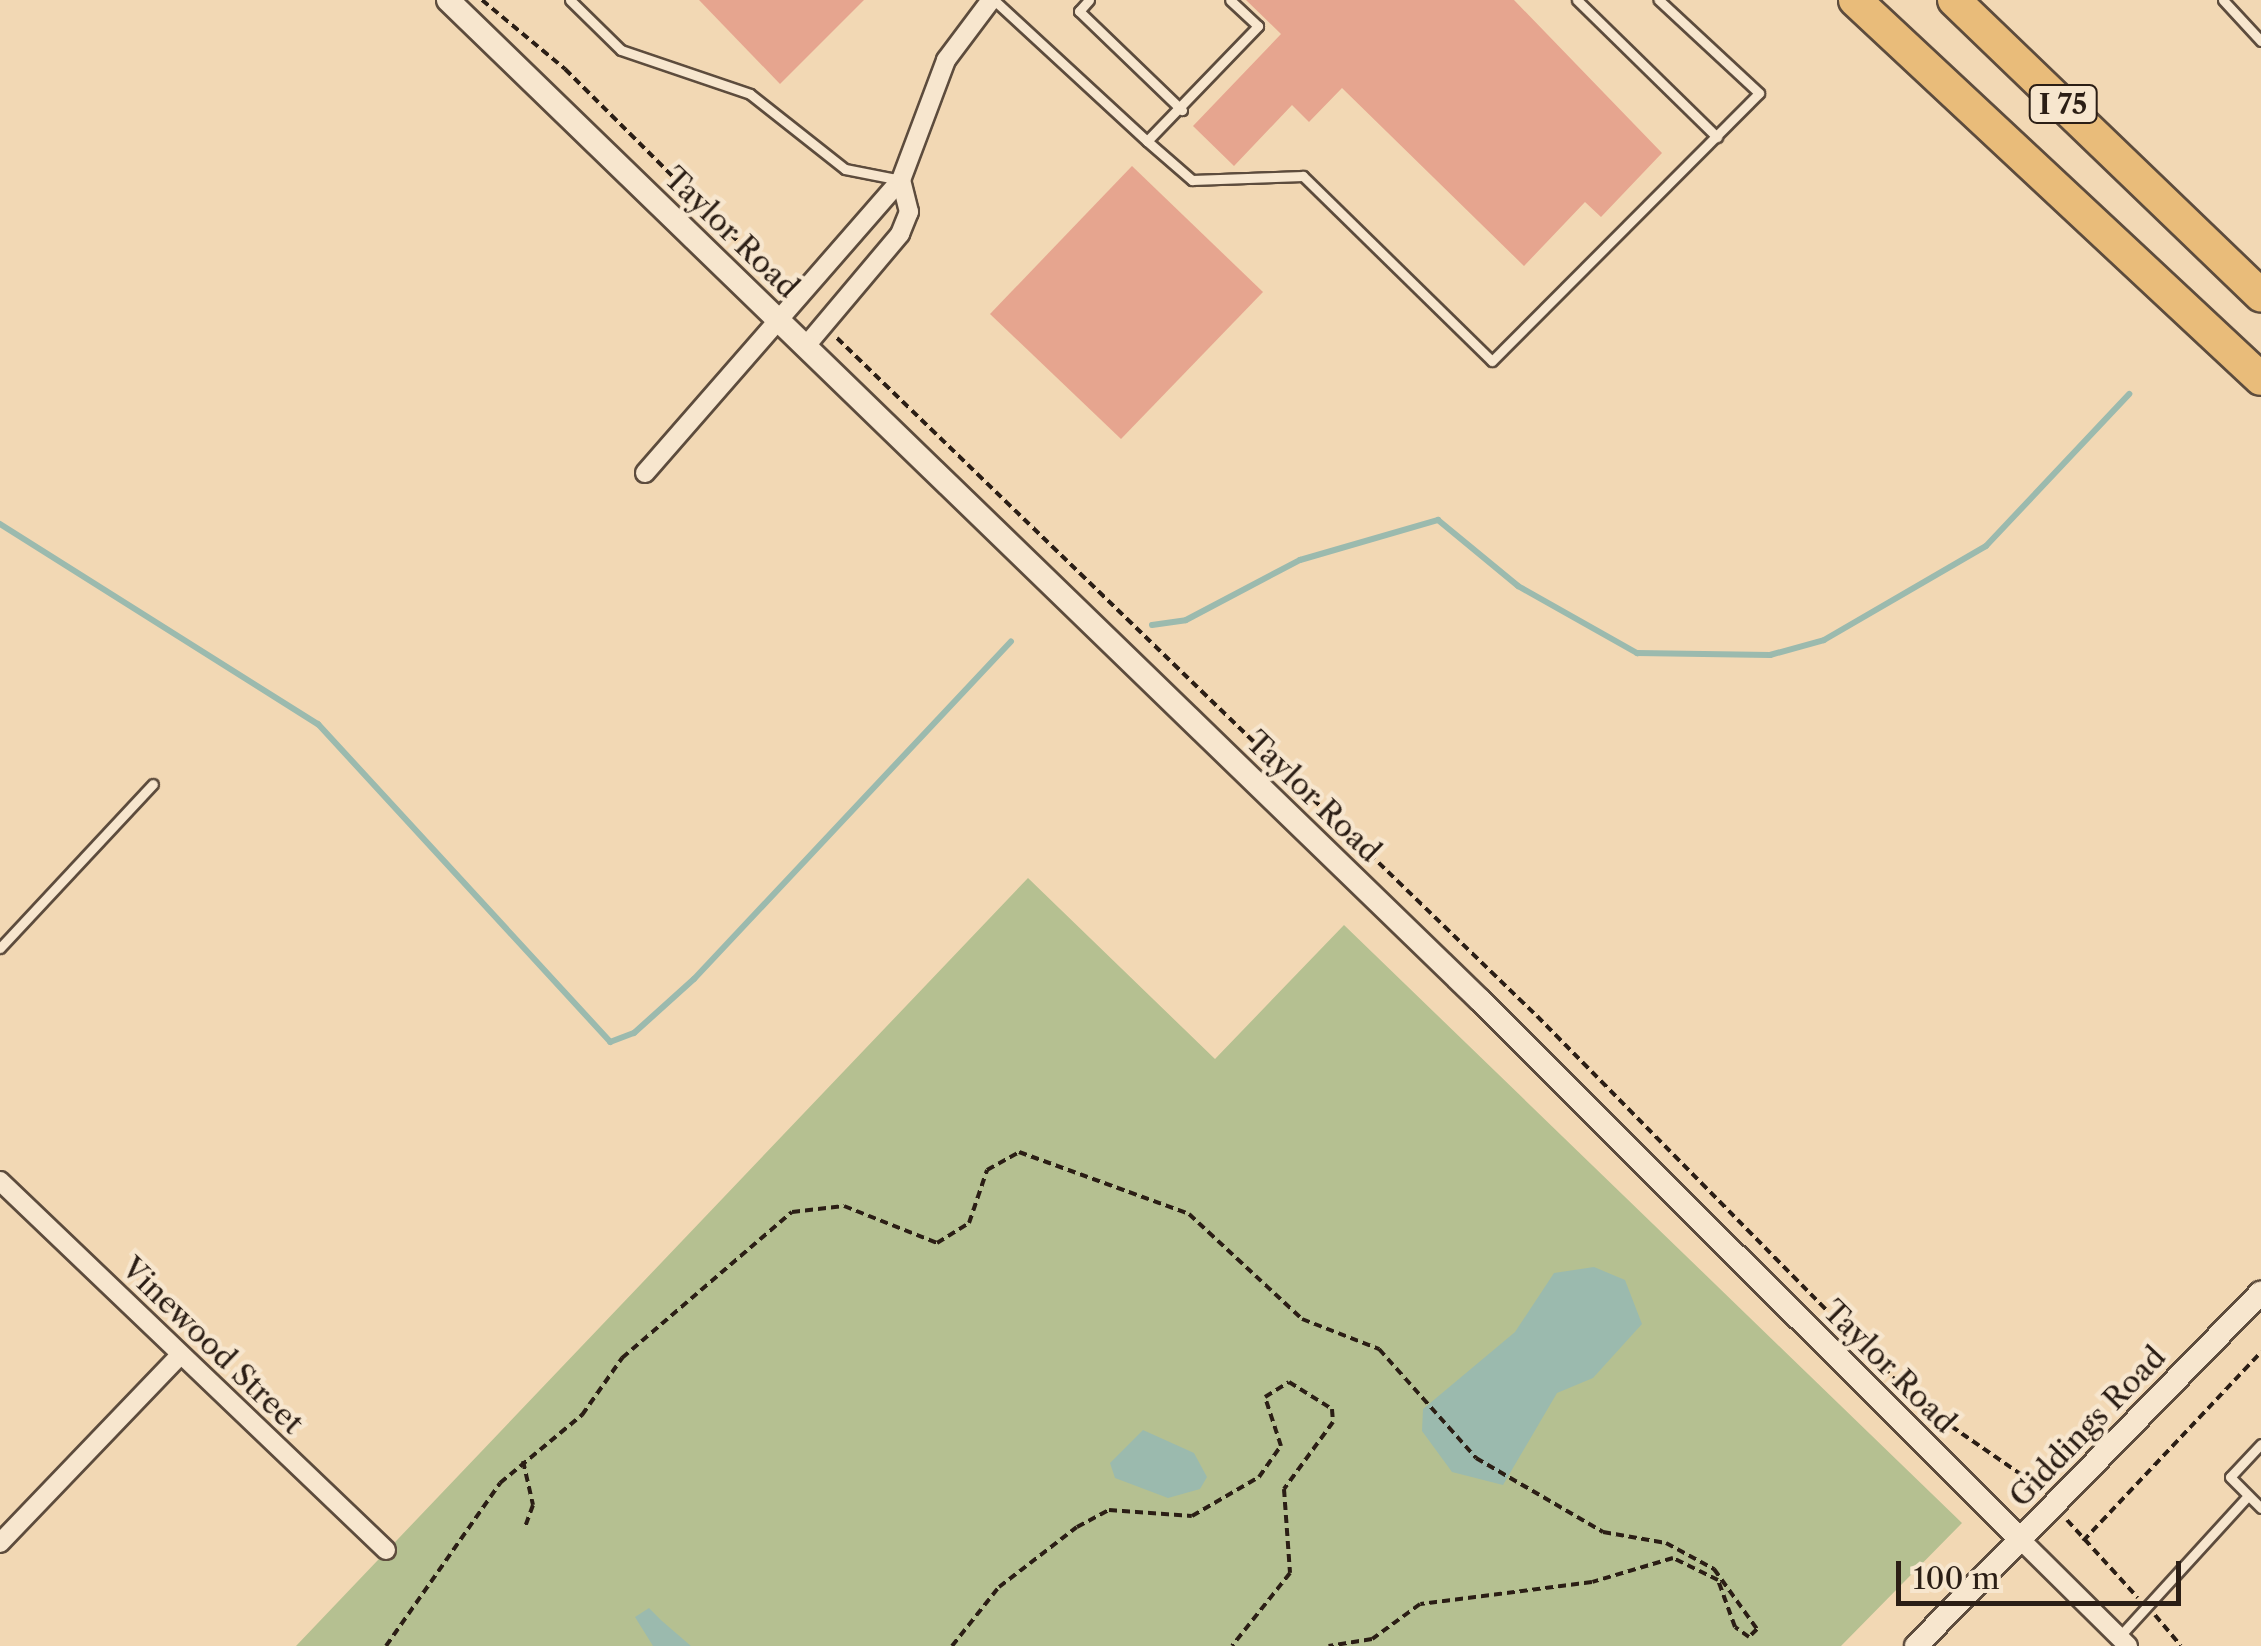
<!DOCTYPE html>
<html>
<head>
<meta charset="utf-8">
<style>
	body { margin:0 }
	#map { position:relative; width:2261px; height:1646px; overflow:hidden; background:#f2d8b4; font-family:"Libre Caslon Text",serif }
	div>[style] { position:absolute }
	.green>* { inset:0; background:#b5c091 }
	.water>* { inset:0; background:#9bbaae }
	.stream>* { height:6px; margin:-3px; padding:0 3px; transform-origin:3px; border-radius:3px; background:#9bbaae }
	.building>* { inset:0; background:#e6a58f }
	.path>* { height:4px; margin-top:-2px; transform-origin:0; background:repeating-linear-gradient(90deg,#2b1e15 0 8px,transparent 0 13px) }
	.roads { filter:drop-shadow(2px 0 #5d4c3d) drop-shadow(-2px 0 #5d4c3d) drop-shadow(0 2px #5d4c3d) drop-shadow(0 -2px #5d4c3d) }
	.service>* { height:9px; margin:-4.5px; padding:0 4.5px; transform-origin:4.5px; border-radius:4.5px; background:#f7e6ce }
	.minor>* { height:18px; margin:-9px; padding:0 9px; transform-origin:9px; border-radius:9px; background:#f7e6ce }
	.tertiary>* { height:22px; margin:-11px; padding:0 11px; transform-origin:11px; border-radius:11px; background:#f7e6ce }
	.motorway>* { height:32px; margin:-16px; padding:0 16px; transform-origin:16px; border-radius:16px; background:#e9bc7a }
	span { translate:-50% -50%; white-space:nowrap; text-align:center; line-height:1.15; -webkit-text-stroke:9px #f7e6ce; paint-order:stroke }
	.shield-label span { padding:2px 8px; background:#f7e6ce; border:2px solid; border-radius:8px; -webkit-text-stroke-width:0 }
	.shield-label { font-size:28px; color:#2b1e15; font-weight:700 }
	.street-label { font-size:30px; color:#2b1e15 }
	.scale { position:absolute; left:1896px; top:1561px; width:285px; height:45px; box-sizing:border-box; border:5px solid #2b1e15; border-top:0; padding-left:12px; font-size:30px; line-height:35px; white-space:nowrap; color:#2b1e15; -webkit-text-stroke:8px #f7e6ce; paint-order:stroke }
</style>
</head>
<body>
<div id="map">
	<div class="green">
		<div style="clip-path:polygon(1028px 878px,1215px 1059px,1344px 925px,1962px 1523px,1841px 1646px,296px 1646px)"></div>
	</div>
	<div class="water">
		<div style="clip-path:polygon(1594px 1267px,1625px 1280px,1642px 1324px,1593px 1378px,1557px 1393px,1503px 1485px,1452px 1472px,1422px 1431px,1423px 1409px,1515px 1332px,1554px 1273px)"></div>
		<div style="clip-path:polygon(1143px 1430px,1194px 1453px,1207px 1477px,1200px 1489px,1168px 1498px,1115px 1478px,1110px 1463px)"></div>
		<div style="clip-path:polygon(649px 1608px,662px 1621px,691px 1646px,653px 1646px,635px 1617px)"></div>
	</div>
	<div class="stream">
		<div style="left:0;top:524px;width:376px;rotate:32.2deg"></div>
		<div style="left:318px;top:724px;width:432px;rotate:47.4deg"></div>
		<div style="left:610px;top:1042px;width:26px;rotate:-21deg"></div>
		<div style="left:634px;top:1033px;width:81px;rotate:-42deg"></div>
		<div style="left:694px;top:979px;width:463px;rotate:-46.8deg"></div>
		<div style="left:1152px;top:625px;width:34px;rotate:-8deg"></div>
		<div style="left:1186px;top:620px;width:129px;rotate:-27.8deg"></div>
		<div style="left:1300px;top:560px;width:144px;rotate:-16.2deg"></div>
		<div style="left:1438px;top:520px;width:104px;rotate:39.5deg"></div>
		<div style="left:1518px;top:586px;width:137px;rotate:29.4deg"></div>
		<div style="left:1637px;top:653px;width:133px;rotate:0.9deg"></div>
		<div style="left:1770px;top:655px;width:56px;rotate:-15.5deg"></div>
		<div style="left:1824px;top:640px;width:187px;rotate:-30.1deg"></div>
		<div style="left:1986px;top:546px;width:209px;rotate:-46.7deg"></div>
	</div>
	<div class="building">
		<div style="clip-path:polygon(699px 0,864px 0,780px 84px)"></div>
		<div style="clip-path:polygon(1246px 0,1514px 0,1662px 153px,1601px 217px,1585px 202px,1524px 266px,1342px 88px,1309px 122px,1292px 105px,1234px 166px,1193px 126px,1281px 34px)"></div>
		<div style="clip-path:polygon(1132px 166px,1263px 292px,1121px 439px,990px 314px)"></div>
	</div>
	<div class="path">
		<div style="left:482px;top:0;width:108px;rotate:39.7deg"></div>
		<div style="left:565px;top:69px;width:308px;rotate:44.9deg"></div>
		<div style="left:837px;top:338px;width:975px;rotate:44.09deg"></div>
		<div style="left:1537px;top:1016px;width:544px;rotate:45.45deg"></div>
		<div style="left:1919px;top:1404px;width:150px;rotate:34.6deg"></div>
		<div style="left:523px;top:1461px;width:45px;rotate:77.2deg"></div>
		<div style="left:533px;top:1505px;width:23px;rotate:110deg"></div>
		<div style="left:2067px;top:1520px;width:105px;rotate:47.7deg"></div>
		<div style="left:2083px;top:1541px;width:260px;rotate:-46.7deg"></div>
		<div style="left:2155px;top:1615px;width:40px;rotate:50deg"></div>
		<div style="left:386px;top:1646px;width:199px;rotate:-55deg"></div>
		<div style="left:500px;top:1483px;width:107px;rotate:-39.7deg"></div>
		<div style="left:582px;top:1415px;width:70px;rotate:-54.9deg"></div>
		<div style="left:622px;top:1358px;width:224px;rotate:-40.7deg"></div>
		<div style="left:792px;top:1212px;width:52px;rotate:-6.6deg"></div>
		<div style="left:844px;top:1206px;width:100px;rotate:21.7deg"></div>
		<div style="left:937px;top:1243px;width:38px;rotate:-32deg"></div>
		<div style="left:969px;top:1223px;width:56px;rotate:-71.2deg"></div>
		<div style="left:987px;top:1170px;width:37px;rotate:-29deg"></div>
		<div style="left:1019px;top:1152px;width:181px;rotate:20deg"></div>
		<div style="left:1189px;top:1214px;width:154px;rotate:42.9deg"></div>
		<div style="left:1302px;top:1319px;width:83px;rotate:21.3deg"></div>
		<div style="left:1379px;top:1349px;width:146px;rotate:48.3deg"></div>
		<div style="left:1476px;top:1458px;width:147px;rotate:30.2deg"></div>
		<div style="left:1603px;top:1532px;width:64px;rotate:9.9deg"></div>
		<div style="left:1666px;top:1543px;width:55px;rotate:28.4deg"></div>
		<div style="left:1714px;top:1569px;width:74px;rotate:54.4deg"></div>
		<div style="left:1757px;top:1629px;width:11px;rotate:135deg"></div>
		<div style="left:1749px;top:1637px;width:17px;rotate:-144deg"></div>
		<div style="left:1735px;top:1627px;width:50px;rotate:-109.9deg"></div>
		<div style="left:1718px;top:1580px;width:50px;rotate:-153.9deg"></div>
		<div style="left:1673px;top:1558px;width:84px;rotate:163.5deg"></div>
		<div style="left:1592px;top:1582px;width:173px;rotate:172.7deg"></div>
		<div style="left:1420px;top:1604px;width:59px;rotate:143.9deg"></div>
		<div style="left:1372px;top:1639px;width:44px;rotate:170.8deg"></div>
		<div style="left:952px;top:1646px;width:75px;rotate:-51.5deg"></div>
		<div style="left:999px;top:1587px;width:98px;rotate:-37.6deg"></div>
		<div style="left:1077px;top:1527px;width:36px;rotate:-28deg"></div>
		<div style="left:1109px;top:1510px;width:83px;rotate:4.1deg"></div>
		<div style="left:1192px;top:1516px;width:78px;rotate:-30.2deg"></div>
		<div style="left:1259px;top:1477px;width:38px;rotate:-55deg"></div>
		<div style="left:1281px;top:1446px;width:52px;rotate:-108.1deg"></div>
		<div style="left:1265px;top:1397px;width:28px;rotate:-32deg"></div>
		<div style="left:1289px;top:1382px;width:51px;rotate:32.1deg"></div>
		<div style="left:1332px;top:1409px;width:13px;rotate:86deg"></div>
		<div style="left:1333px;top:1422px;width:83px;rotate:126.2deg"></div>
		<div style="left:1284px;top:1489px;width:84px;rotate:85.9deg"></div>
		<div style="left:1290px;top:1573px;width:93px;rotate:128.5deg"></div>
	</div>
	<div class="roads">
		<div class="service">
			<div style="left:570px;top:0;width:71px;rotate:44.4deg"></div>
			<div style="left:621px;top:50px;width:136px;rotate:18.8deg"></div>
			<div style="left:750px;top:94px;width:121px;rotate:38.3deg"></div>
			<div style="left:845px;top:169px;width:57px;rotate:11.1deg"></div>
			<div style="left:994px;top:0;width:208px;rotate:42.7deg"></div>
			<div style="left:1147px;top:141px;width:160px;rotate:-46deg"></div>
			<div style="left:1258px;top:26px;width:38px;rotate:-137deg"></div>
			<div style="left:1089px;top:0;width:15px;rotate:132deg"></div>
			<div style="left:1079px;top:11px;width:143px;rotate:43.9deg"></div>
			<div style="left:1577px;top:0;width:196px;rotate:44.4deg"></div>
			<div style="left:2223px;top:0;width:56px;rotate:47.2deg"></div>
			<div style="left:1147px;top:141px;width:60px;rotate:40.9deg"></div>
			<div style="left:1192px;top:180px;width:111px;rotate:-2.1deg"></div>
			<div style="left:1303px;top:176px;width:264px;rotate:44.4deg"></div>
			<div style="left:1492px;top:361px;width:378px;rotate:-45.1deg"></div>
			<div style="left:1759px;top:93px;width:137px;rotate:-137.1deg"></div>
			<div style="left:0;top:948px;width:224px;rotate:-47deg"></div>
			<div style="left:2261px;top:1444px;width:45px;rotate:133.2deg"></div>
			<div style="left:2230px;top:1477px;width:44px;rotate:45deg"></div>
			<div style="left:2119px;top:1637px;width:190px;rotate:-47.6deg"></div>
		</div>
		<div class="minor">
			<div style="left:805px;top:347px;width:148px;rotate:-49.9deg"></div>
			<div style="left:900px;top:234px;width:24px;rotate:-68deg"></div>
			<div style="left:909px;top:212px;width:33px;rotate:-104deg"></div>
			<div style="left:645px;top:473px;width:389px;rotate:-48.9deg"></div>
			<div style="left:901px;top:180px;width:128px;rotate:-69.4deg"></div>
			<div style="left:946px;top:60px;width:75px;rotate:-53.1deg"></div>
			<div style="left:0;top:1181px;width:534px;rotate:43.71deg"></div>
			<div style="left:2020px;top:1539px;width:152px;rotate:44.7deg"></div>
			<div style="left:0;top:1543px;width:260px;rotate:-46.2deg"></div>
		</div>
		<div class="tertiary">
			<div style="left:448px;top:0;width:1437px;rotate:44.1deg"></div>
			<div style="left:1480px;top:1000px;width:763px;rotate:44.95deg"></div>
			<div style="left:1916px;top:1646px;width:494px;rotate:-45.7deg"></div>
		</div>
		<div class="motorway">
			<div style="left:1855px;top:0;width:555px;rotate:43.03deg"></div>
			<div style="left:1954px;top:0;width:426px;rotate:43.9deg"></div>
		</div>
	</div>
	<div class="shield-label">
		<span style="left:2063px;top:104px">I 75</span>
	</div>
	<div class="street-label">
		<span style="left:731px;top:233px;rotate:44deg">Taylor Road</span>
		<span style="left:1313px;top:797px;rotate:44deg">Taylor Road</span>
		<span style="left:212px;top:1346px;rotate:44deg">Vinewood Street</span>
		<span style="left:1889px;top:1367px;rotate:45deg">Taylor Road</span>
		<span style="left:2088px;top:1427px;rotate:-46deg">Giddings Road</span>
	</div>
	<div class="scale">100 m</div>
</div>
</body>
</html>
